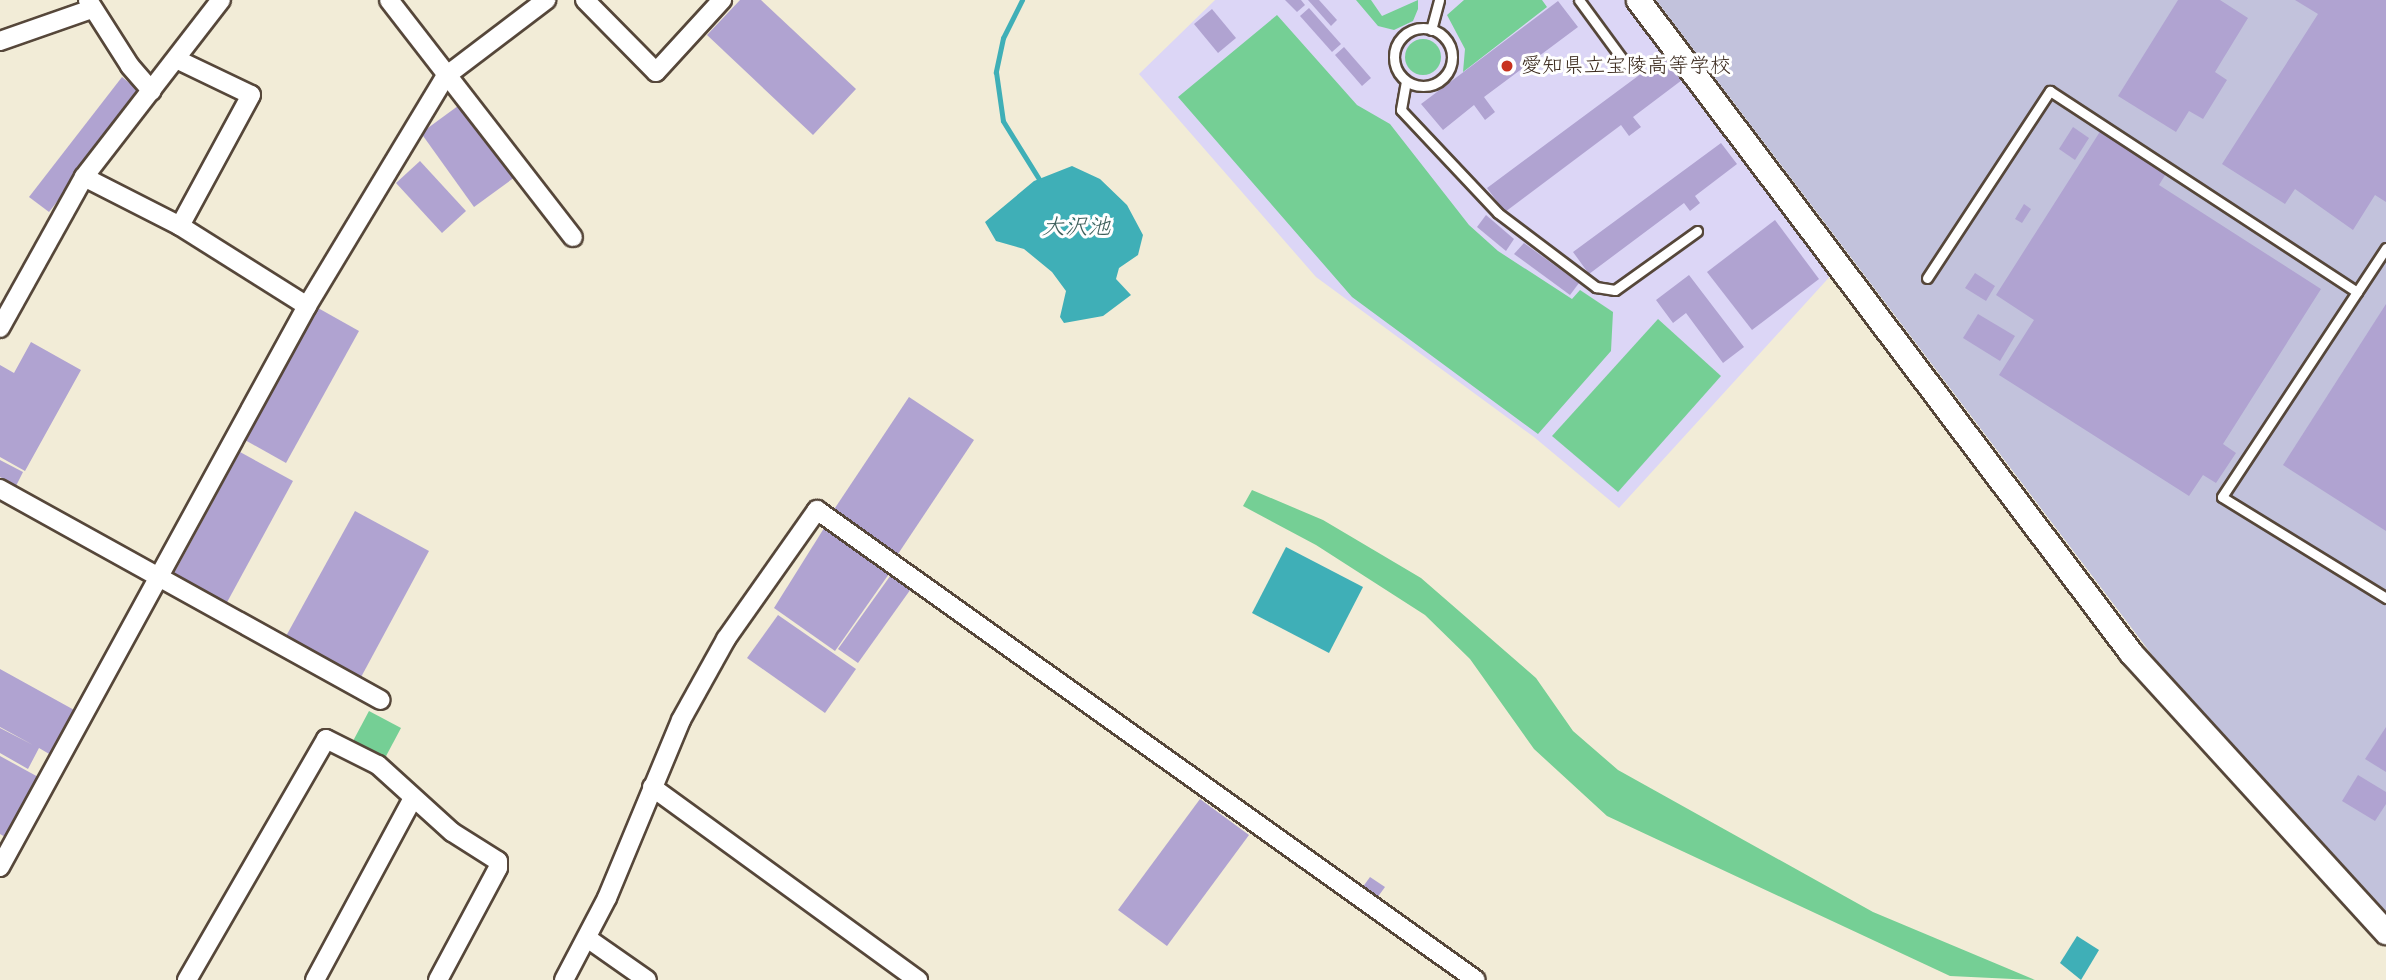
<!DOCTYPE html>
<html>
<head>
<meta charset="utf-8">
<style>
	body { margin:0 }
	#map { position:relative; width:2386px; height:980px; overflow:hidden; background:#f2ecd7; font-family:"Balsamiq Sans","Klee One",sans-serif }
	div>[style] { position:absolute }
	.built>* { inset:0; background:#dcd6f6 }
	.industrial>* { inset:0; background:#c2c2dc }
	.green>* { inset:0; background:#75cf95 }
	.round { border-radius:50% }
	.water>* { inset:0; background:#3fafb7 }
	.stream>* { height:5px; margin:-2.5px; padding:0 2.5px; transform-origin:2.5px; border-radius:2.5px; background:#3fafb7 }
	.building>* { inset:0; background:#b0a3d1 }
	.roads { filter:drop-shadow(2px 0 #56473a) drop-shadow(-2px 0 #56473a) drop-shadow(0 2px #56473a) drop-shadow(0 -2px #56473a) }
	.service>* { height:9px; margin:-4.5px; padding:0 4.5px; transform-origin:4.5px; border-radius:4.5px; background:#fff }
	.service>.ring { margin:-4.5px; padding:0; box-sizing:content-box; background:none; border:9px solid #fff; border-radius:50% }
	.minor>* { height:18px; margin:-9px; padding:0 9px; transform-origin:9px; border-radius:9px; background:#fff }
	.tertiary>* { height:23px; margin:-11.5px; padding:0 11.5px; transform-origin:11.5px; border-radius:11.5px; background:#fff }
	.dots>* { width:19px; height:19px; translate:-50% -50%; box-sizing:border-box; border:4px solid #fff; border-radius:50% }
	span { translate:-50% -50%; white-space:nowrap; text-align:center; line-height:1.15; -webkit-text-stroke:6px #fff; paint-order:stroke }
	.poi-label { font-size:21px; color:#3b2a1e }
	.left { translate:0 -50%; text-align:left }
	.water-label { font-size:23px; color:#3d5f5b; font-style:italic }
</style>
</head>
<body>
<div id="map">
	<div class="built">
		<div style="clip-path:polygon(1215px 0,1632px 0,1834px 272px,1619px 508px,1534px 437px,1316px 277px,1139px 74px)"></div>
	</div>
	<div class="industrial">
		<div style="clip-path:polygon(1656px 0,2386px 0,2386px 913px,2168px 676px)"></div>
	</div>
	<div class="green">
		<div style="clip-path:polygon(1356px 0,1371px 0,1382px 16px,1418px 0,1418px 9px,1413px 21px,1394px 30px,1378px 26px)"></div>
		<div style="clip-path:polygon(1464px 0,1542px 0,1547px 7px,1463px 72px,1465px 49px,1447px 15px)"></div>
		<div style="clip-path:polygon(1277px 15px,1357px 105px,1390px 124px,1469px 225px,1498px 251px,1572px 299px,1580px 290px,1613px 312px,1611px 351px,1538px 434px,1352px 297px,1178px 97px)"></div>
		<div class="round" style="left:1405px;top:39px;width:36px;height:36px"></div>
		<div style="clip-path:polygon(1658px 319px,1721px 376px,1618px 492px,1552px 436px)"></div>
		<div style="clip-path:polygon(1252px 490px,1323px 520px,1421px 578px,1536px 678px,1573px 731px,1618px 770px,1873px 912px,2035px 980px,1950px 976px,1607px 816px,1534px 749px,1470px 659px,1425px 615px,1316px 545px,1243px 506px)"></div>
		<div style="clip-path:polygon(369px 711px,401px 728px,385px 758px,353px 741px)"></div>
	</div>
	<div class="water">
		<div style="clip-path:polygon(1072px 166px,1100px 179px,1127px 205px,1143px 235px,1138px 255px,1119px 268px,1116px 279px,1131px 295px,1103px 316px,1064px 323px,1060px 317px,1066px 291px,1052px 272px,1024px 249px,996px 241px,985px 222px,1034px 181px)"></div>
		<div style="clip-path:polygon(1286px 547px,1363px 587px,1329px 653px,1252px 613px)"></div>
		<div style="clip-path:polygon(2077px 936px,2099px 950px,2081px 980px,2060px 963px)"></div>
	</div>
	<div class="stream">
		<div style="left:1022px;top:0;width:42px;rotate:116.6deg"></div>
		<div style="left:1003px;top:38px;width:35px;rotate:102deg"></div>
		<div style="left:996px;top:72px;width:49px;rotate:81.9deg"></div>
		<div style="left:1003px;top:121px;width:68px;rotate:58.2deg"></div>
	</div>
	<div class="building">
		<div style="clip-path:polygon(740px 0,761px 0,856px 89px,813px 135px,707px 35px)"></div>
		<div style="clip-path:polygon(1285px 0,1301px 0,1305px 5px,1297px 12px)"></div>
		<div style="clip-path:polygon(1308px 0,1319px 0,1337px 20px,1331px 26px)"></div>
		<div style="clip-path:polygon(2178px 0,2220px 0,2248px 18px,2215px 72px,2227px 80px,2203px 119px,2189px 111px,2176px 132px,2118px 96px)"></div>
		<div style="clip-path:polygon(2295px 0,2386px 0,2386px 202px,2375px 195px,2353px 230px,2295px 189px,2285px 204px,2222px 164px,2318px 14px)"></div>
		<div style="clip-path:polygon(1558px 1px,1578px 27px,1484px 97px,1495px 112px,1485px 120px,1474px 105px,1443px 130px,1421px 104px)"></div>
		<div style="clip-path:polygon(1309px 8px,1341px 44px,1332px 52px,1300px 16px)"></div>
		<div style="clip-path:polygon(1212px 9px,1236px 38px,1218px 53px,1194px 24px)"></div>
		<div style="clip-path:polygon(1344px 47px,1371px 78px,1362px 86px,1335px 55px)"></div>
		<div style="clip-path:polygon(1665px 56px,1682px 80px,1633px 117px,1641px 127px,1629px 136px,1621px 125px,1505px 212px,1487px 188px)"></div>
		<div style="clip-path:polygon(122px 77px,142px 93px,49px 212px,29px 197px)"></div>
		<div style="clip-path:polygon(462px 103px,515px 177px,474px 207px,421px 133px)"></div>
		<div style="clip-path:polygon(2073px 127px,2089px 138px,2075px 160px,2059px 149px)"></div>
		<div style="clip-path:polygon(2101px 130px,2167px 172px,2159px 185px,2321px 289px,2223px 444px,2236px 453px,2216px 483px,2203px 475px,2189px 496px,1999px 375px,2034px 320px,1996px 295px)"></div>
		<div style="clip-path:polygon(1721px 143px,1737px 164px,1695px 196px,1700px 203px,1690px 211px,1684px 203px,1589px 274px,1573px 252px)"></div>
		<div style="clip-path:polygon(420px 161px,466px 211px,442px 233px,396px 183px)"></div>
		<div style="clip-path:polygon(2024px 204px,2031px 209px,2022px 223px,2015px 219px)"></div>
		<div style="clip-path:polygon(1486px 215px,1514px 239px,1506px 251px,1477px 227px)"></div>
		<div style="clip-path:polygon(1775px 220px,1819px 279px,1752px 330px,1707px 272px)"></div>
		<div style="clip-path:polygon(1524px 243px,1579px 283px,1570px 295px,1514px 254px)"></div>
		<div style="clip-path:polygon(1975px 273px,1995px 286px,1986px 301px,1965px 288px)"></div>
		<div style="clip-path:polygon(1689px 275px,1744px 347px,1723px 363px,1686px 313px,1673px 323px,1656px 300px)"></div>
		<div style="clip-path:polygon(2386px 304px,2386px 531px,2283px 465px)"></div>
		<div style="clip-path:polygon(318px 308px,359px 331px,286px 463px,245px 440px)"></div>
		<div style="clip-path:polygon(1978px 314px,2015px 336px,2000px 361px,1963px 338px)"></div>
		<div style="clip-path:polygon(31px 342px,81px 370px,25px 471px,0 457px,0 365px,14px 373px)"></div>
		<div style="clip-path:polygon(909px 397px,974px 440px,898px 554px,833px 511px)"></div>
		<div style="clip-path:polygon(240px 452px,293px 481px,225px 606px,172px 577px)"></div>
		<div style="clip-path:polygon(0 460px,23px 472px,16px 486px,0 477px)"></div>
		<div style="clip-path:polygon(355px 511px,429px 551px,360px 679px,285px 638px)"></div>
		<div style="clip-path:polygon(826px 525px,891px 571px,835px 651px,774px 608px)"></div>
		<div style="clip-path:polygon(893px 572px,913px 586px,858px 663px,838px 649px)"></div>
		<div style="clip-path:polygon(778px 615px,856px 669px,825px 713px,747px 658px)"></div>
		<div style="clip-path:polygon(0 669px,76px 711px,51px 755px,39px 748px,28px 769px,0 753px,0 728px,33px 745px,0 727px)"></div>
		<div style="clip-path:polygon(2386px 727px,2386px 772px,2365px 759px)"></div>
		<div style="clip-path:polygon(0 756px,40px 778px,7px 838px,0 834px)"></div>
		<div style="clip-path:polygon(2358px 775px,2386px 792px,2386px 804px,2375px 821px,2342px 801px)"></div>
		<div style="clip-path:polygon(1200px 799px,1249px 835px,1167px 946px,1118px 910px)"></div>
		<div style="clip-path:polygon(1370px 877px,1385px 887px,1377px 898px,1362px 888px)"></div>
	</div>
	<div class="roads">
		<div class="service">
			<div style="left:1579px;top:0;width:79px;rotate:53.7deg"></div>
			<div class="ring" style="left:1394px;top:28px;width:49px;height:49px"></div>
			<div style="left:1431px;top:30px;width:31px;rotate:-75deg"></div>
			<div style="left:1406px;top:81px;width:29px;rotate:100deg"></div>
			<div style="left:1401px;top:110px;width:141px;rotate:46.7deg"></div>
			<div style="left:1498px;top:213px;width:123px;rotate:37.1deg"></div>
			<div style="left:1596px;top:287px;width:19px;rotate:9deg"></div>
			<div style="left:1615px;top:290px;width:101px;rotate:-35.7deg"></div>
			<div style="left:2386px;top:248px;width:298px;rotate:123.4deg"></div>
			<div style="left:2222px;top:497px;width:193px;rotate:31.6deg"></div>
			<div style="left:1927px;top:278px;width:224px;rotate:-56.7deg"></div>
			<div style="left:2050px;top:91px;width:367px;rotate:33.2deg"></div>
		</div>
		<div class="minor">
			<div style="left:88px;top:0;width:78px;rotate:57.5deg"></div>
			<div style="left:130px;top:66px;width:33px;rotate:49deg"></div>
			<div style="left:389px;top:0;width:300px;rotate:52.2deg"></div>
			<div style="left:585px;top:0;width:101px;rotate:45.4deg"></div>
			<div style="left:656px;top:72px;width:98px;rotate:-47.5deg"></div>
			<div style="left:0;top:41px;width:97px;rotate:-19.2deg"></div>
			<div style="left:176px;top:59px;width:83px;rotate:25.6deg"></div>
			<div style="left:251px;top:95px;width:149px;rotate:118.5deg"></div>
			<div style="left:84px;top:177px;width:108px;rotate:27deg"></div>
			<div style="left:180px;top:226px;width:150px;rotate:32.2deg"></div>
			<div style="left:0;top:328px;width:173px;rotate:-60.9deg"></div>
			<div style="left:84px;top:177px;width:224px;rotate:-52.3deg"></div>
			<div style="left:0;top:489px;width:435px;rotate:29deg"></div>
			<div style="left:652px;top:787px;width:329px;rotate:36deg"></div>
			<div style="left:0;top:867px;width:640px;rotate:-61.31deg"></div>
			<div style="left:307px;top:306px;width:269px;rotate:-58.9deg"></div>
			<div style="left:446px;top:76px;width:126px;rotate:-37.2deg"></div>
			<div style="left:587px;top:938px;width:73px;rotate:35deg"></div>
			<div style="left:187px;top:980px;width:278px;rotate:-60deg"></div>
			<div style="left:326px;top:739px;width:58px;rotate:26.6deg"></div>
			<div style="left:378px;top:765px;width:100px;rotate:42.2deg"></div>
			<div style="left:452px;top:832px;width:54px;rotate:32.2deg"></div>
			<div style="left:498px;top:861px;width:7px;rotate:90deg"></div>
			<div style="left:498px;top:868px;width:127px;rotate:118.2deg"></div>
			<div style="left:315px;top:980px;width:207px;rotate:-61.7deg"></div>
			<div style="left:564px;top:980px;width:93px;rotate:-62.3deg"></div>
			<div style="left:607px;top:898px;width:193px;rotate:-67.4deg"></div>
			<div style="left:681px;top:720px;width:93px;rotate:-60.9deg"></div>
			<div style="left:726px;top:639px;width:158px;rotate:-54.8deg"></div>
			<div style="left:817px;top:510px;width:809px;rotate:35.5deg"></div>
		</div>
		<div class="tertiary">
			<div style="left:1638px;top:0;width:818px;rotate:52.95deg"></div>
			<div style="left:2131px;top:653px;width:378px;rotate:47.6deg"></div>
		</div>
	</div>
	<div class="dots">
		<div style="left:1507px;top:66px;background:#c8321e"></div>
	</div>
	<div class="poi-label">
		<span class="left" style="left:1521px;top:66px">愛知県立宝陵高等学校</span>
	</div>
	<div class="water-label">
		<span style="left:1076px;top:227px">大沢池</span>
	</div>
</div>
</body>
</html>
